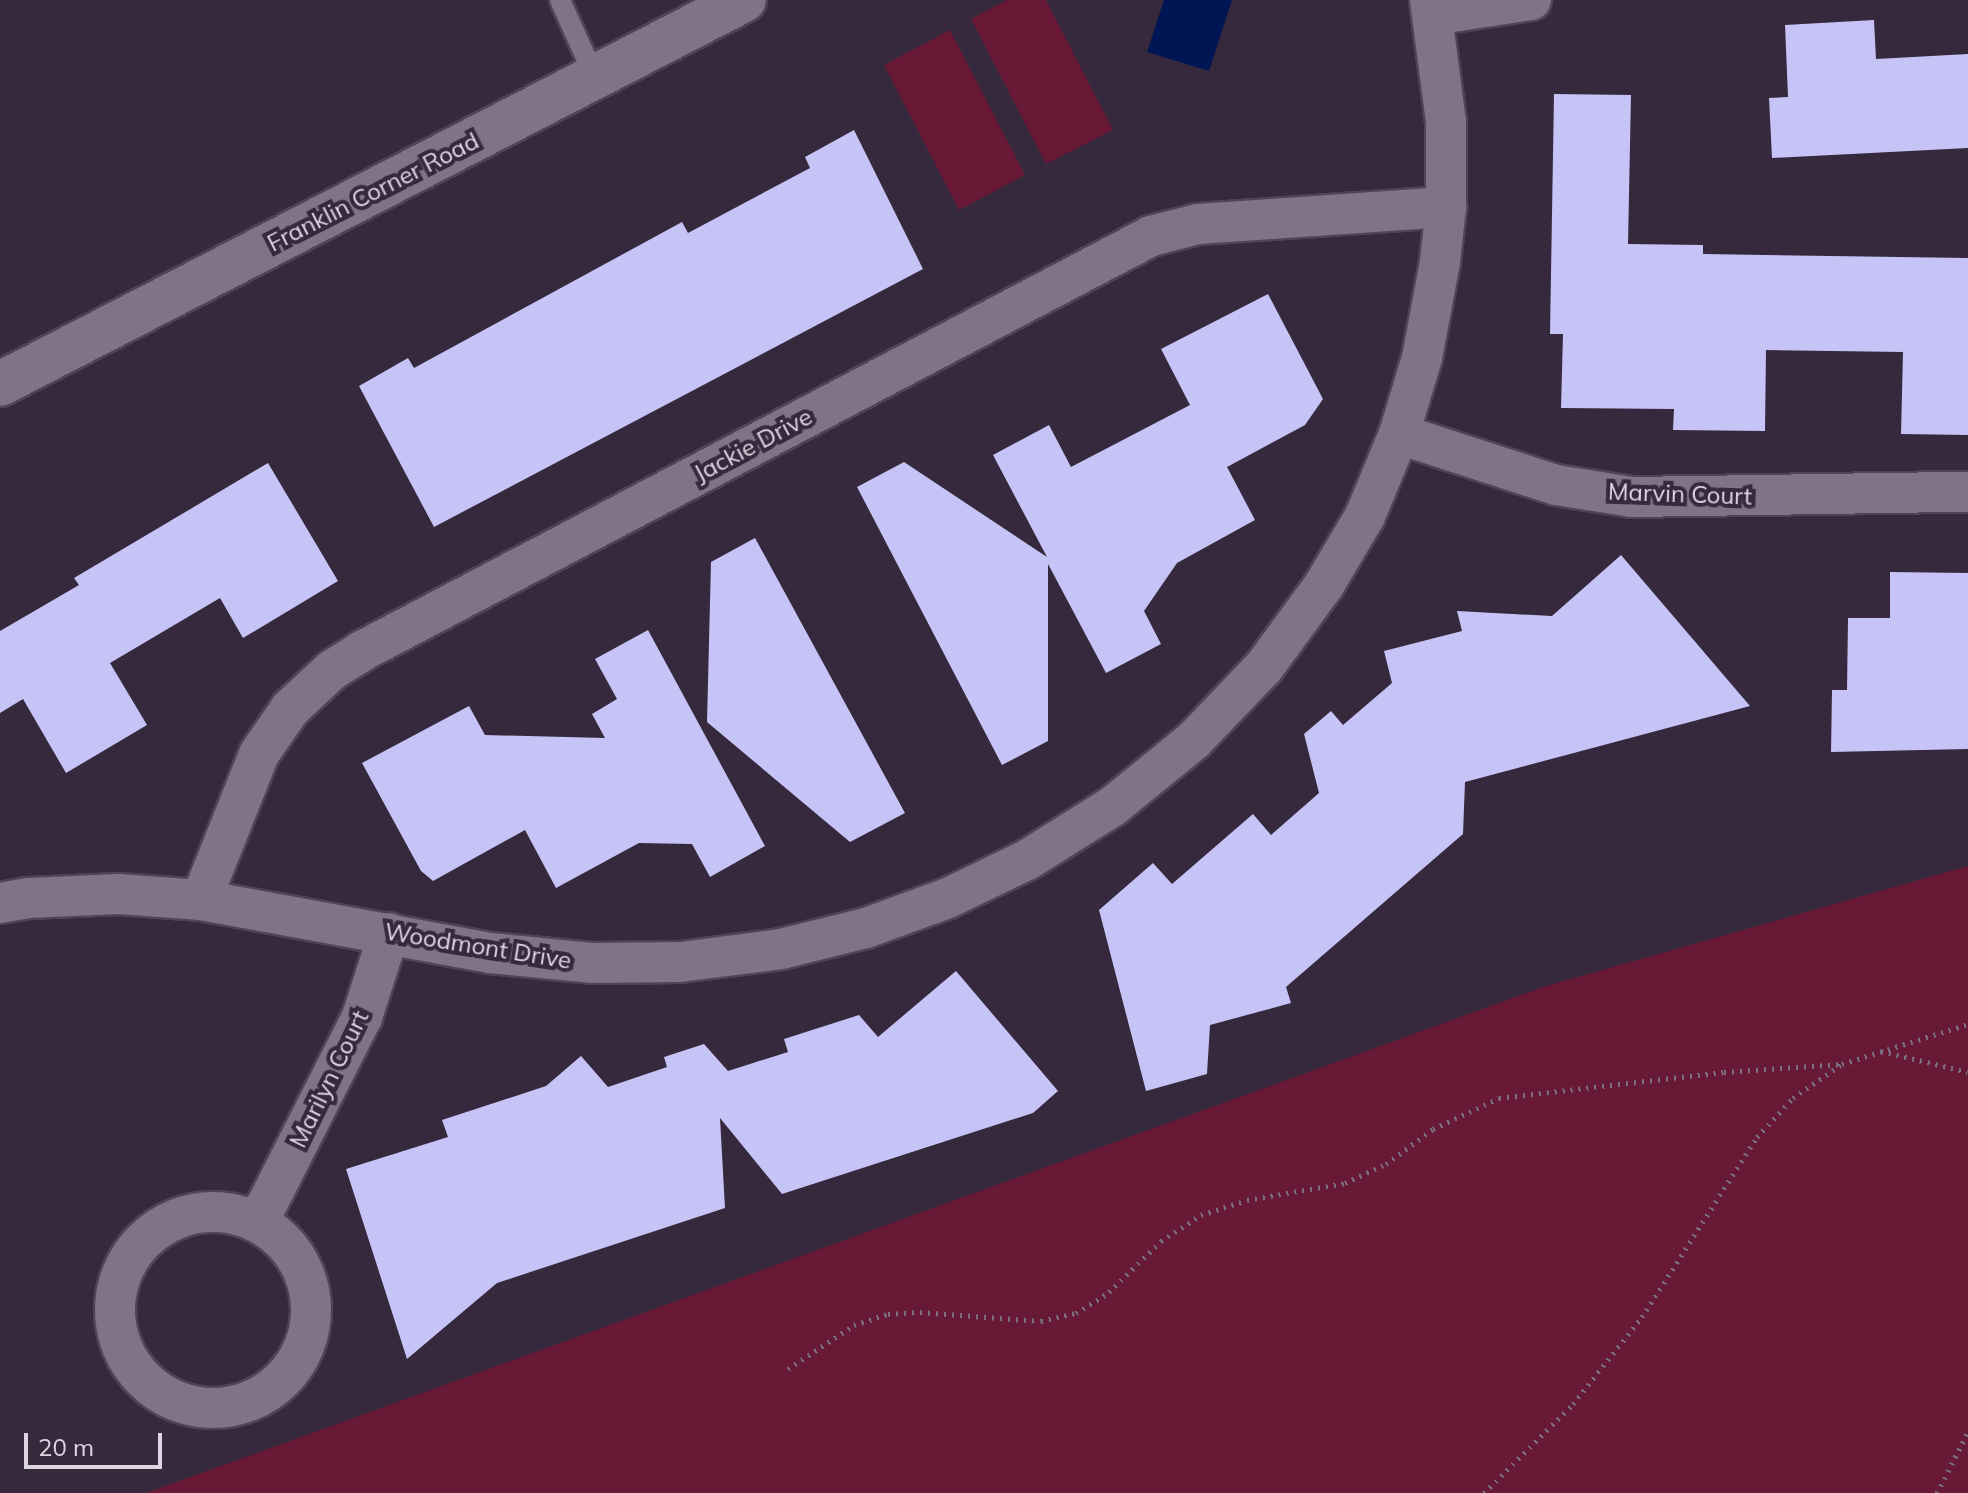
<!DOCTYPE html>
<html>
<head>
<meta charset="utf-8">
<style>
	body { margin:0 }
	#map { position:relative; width:1968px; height:1493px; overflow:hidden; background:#36293d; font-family:Mulish,sans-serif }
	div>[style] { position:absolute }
	.green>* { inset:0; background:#671935 }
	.water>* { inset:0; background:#001553 }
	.building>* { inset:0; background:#c6c4f6 }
	.path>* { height:5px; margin-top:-2.5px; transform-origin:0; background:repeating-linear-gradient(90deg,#7b7081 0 2px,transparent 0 8px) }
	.roads { filter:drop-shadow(2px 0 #4f4455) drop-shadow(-2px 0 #4f4455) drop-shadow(0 2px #4f4455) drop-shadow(0 -2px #4f4455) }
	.service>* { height:20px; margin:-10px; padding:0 10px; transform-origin:10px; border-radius:10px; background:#807289 }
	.minor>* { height:40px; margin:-20px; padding:0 20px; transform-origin:20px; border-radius:20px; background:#807289 }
	.minor>.ring { margin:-20px; padding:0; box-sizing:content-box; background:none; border:40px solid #807289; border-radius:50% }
	.secondary>* { height:44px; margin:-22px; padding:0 22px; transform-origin:22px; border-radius:22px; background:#807289 }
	span { translate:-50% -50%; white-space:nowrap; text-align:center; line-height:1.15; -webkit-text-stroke:8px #36293d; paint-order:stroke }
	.street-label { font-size:24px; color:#ddd5e2 }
	.scale { position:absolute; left:24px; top:1433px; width:138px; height:36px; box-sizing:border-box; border:4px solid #ddd5e2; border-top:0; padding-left:10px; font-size:24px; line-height:28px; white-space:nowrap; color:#ddd5e2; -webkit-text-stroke:6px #36293d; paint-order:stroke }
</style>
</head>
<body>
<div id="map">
	<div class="green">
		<div style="clip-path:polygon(1007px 0,1046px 0,1113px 130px,1046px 164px,971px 19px)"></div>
		<div style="clip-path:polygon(950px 30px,1025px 175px,959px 210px,884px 65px)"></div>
		<div style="clip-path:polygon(1968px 866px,1968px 1493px,146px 1493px,1546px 986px)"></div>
	</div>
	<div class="water">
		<div style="clip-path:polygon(1164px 0,1232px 0,1209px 71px,1147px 52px)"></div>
	</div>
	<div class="building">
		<div style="clip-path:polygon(1874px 20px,1876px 59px,1968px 54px,1968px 148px,1772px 158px,1769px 98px,1788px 97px,1785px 25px)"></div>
		<div style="clip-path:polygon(1554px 94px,1631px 95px,1628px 244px,1703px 245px,1703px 254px,1968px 258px,1968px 435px,1901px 434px,1903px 352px,1766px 350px,1765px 431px,1673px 430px,1674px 409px,1561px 408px,1563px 334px,1550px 334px)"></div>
		<div style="clip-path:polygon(854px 130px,923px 269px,434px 527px,359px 386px,408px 358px,414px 368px,682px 222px,688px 233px,810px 168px,805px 157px)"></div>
		<div style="clip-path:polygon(1268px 294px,1323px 399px,1305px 425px,1227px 467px,1255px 520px,1177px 563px,1144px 611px,1161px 644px,1106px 673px,1048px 564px,1048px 741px,1002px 765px,857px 487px,904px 462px,1047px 557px,993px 455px,1049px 425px,1071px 467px,1190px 405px,1161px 349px)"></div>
		<div style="clip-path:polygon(268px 463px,338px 581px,243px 638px,220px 598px,110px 663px,147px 725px,66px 773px,23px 699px,0 713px,0 631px,79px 585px,74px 578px)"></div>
		<div style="clip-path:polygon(755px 538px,905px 813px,850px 842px,707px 722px,711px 562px)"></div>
		<div style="clip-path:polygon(1621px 555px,1750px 706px,1465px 782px,1463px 834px,1286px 987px,1291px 1003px,1210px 1025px,1207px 1074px,1146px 1091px,1099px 910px,1153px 863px,1172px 884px,1253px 814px,1271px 835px,1319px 793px,1304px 734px,1331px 711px,1343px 725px,1392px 683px,1384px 651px,1462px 631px,1457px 611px,1552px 616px)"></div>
		<div style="clip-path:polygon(1890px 572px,1968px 573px,1968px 749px,1831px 752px,1832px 690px,1847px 690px,1848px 618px,1890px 618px)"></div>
		<div style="clip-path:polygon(648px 630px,765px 846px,710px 877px,692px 844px,639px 843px,556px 888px,525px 830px,433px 881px,421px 871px,362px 763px,469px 706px,485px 735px,605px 738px,592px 714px,617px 699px,595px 659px)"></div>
		<div style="clip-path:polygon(956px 971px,1058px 1091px,1033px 1113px,782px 1194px,720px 1118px,725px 1208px,497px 1283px,407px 1359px,346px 1169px,448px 1137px,442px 1120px,546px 1086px,581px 1056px,608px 1087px,667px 1067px,664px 1057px,704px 1044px,728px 1071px,788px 1052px,784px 1039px,859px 1015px,878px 1037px)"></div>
	</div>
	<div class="path">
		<div style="left:1881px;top:1051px;width:89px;rotate:13.6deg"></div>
		<div style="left:788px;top:1369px;width:79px;rotate:-33.7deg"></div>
		<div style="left:854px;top:1325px;width:36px;rotate:-18deg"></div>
		<div style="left:888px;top:1314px;width:32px;rotate:-4deg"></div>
		<div style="left:920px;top:1312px;width:121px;rotate:4.3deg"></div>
		<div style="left:1041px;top:1321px;width:36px;rotate:-13deg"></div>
		<div style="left:1076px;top:1313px;width:39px;rotate:-32deg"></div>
		<div style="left:1109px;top:1292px;width:73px;rotate:-44.4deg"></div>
		<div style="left:1161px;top:1241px;width:48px;rotate:-33deg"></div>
		<div style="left:1201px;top:1215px;width:48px;rotate:-18.1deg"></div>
		<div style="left:1247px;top:1200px;width:99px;rotate:-9.8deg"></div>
		<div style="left:1345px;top:1183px;width:45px;rotate:-24.9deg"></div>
		<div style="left:1386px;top:1164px;width:59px;rotate:-36.7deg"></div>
		<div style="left:1433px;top:1129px;width:73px;rotate:-25.2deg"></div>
		<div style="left:1499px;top:1098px;width:226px;rotate:-6.6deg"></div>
		<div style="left:1724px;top:1072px;width:118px;rotate:-3.9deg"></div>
		<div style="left:1484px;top:1493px;width:126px;rotate:-45deg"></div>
		<div style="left:1573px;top:1404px;width:111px;rotate:-51.6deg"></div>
		<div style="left:1642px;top:1317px;width:214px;rotate:-57.4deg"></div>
		<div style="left:1757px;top:1137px;width:53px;rotate:-47.3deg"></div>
		<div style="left:1793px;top:1098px;width:60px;rotate:-34.8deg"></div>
		<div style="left:1842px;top:1064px;width:132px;rotate:-17.6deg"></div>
		<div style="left:1937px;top:1493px;width:68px;rotate:-63.1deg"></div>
	</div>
	<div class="roads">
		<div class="service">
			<div style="left:560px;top:0;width:85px;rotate:65.8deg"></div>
		</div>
		<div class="minor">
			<div style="left:1433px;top:15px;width:99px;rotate:-8.7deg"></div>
			<div style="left:1399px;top:434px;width:165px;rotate:18deg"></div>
			<div style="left:1556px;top:485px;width:77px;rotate:9deg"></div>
			<div style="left:1632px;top:497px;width:336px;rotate:-0.9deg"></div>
			<div style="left:201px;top:900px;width:157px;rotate:-68.3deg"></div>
			<div style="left:259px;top:754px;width:55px;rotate:-55.4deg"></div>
			<div style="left:290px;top:709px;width:57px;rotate:-42.9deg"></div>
			<div style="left:332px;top:670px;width:36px;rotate:-32deg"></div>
			<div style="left:362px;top:651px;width:891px;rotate:-27.74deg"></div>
			<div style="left:1151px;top:236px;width:49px;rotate:-14.3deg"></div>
			<div style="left:1198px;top:224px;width:249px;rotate:-3.9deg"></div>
			<div style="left:0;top:903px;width:29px;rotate:-10deg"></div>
			<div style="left:29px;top:898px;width:90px;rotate:-2.5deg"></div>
			<div style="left:119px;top:894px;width:82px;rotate:4.2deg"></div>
			<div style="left:201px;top:900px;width:294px;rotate:10.4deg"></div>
			<div style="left:490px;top:953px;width:102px;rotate:5.6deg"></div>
			<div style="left:592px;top:963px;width:88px;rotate:-0.7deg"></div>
			<div style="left:680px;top:962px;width:102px;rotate:-7.3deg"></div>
			<div style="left:781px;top:949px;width:88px;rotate:-13.9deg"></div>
			<div style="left:866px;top:928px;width:87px;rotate:-20.1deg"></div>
			<div style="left:948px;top:898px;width:88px;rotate:-25.7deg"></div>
			<div style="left:1027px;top:860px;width:102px;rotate:-32.1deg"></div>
			<div style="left:1113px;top:806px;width:103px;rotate:-39.1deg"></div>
			<div style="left:1193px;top:741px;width:103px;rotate:-46.2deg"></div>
			<div style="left:1264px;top:667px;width:102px;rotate:-53.8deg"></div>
			<div style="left:1324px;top:585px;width:80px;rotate:-59.3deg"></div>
			<div style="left:1365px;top:516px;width:89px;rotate:-67.5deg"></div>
			<div style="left:1399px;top:434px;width:79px;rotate:-73.2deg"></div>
			<div style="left:1422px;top:358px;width:98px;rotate:-79.4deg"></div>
			<div style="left:1440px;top:262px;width:55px;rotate:-83.8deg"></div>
			<div style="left:1446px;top:207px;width:85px;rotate:-90deg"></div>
			<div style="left:1446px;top:122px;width:123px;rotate:-97.5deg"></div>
			<div class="ring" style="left:115px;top:1212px;width:156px;height:156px"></div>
			<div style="left:258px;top:1222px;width:230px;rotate:-63.1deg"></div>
			<div style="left:362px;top:1017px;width:88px;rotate:-72.2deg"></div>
		</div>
		<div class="secondary">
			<div style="left:0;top:384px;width:837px;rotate:-27.3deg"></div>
		</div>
	</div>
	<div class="street-label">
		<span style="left:373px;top:192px;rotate:-27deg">Franklin Corner Road</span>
		<span style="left:753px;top:445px;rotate:-28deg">Jackie Drive</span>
		<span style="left:1680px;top:494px;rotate:2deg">Marvin Court</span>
		<span style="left:478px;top:946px;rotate:9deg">Woodmont Drive</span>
		<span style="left:329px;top:1079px;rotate:-64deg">Marilyn Court</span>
	</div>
	<div class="scale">20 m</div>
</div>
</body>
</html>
